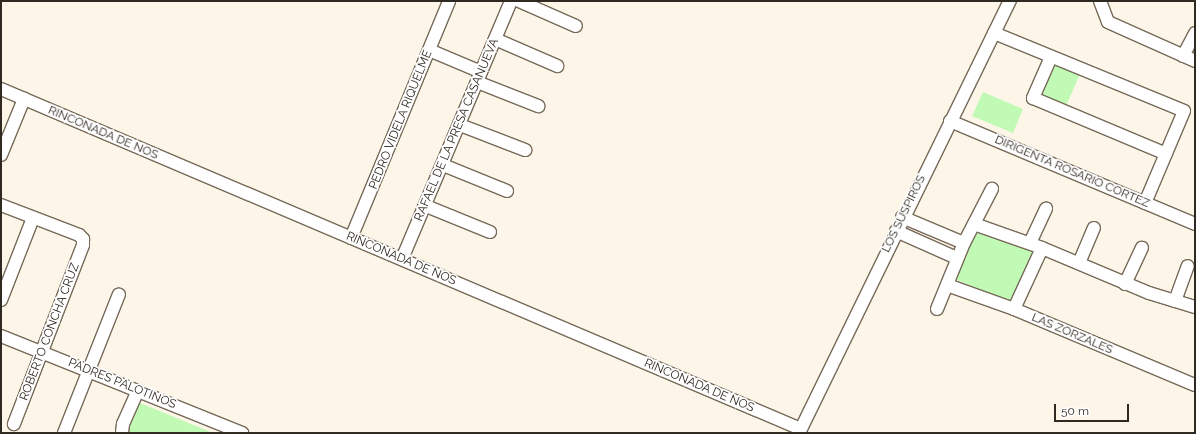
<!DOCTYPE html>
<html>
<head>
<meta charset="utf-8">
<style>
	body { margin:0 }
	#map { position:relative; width:1196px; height:434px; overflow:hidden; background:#fef5e9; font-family:Raleway,sans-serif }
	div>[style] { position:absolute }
	.green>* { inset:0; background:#c1fab5 }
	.roads { filter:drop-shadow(1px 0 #766958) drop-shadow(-1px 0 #766958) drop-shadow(0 1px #766958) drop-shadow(0 -1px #766958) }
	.street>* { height:12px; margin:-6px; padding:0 6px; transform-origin:6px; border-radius:6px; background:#fff }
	span { translate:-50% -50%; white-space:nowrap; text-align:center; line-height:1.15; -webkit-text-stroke:3.5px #fff; paint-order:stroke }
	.street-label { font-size:12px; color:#2e2921 }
	.frame { position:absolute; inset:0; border:2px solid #2e2921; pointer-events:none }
	.scale { position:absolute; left:1054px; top:404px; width:75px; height:18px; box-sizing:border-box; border:2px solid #2e2921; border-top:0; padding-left:5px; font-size:12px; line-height:14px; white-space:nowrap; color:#2e2921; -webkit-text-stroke:3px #fff; paint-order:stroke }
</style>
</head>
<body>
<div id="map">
	<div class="green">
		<div style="clip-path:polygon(1055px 64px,1080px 74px,1066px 106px,1042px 96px)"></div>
		<div style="clip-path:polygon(983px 92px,1023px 109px,1013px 133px,972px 116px)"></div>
		<div style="clip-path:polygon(978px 232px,1035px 251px,1012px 303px,955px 279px,975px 233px)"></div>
		<div style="clip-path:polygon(138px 402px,213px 433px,125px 433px)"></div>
	</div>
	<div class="roads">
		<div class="street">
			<div style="left:519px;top:1px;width:62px;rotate:23.7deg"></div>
			<div style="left:1100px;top:1px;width:22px;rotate:69deg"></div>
			<div style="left:1108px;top:22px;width:95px;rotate:24.1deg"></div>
			<div style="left:994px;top:33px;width:205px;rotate:22.3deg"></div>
			<div style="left:1184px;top:111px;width:100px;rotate:113deg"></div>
			<div style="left:495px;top:39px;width:68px;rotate:23.5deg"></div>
			<div style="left:429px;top:50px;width:56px;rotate:22.9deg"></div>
			<div style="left:1183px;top:56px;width:26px;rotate:-62deg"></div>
			<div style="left:1051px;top:57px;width:45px;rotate:113.7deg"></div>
			<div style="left:1033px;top:98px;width:144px;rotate:22.8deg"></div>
			<div style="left:477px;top:82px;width:66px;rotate:21.5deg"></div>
			<div style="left:1px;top:89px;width:869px;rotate:23.03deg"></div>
			<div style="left:950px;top:121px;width:266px;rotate:22.8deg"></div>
			<div style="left:460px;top:125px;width:70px;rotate:21deg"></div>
			<div style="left:1px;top:155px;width:61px;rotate:-67.7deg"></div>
			<div style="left:443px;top:165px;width:69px;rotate:22.1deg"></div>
			<div style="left:1px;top:205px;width:84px;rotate:21deg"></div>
			<div style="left:79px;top:235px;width:6px;rotate:45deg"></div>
			<div style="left:83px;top:239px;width:6px;rotate:90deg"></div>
			<div style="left:83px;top:245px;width:192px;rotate:111.1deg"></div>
			<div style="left:426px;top:206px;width:69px;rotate:22.1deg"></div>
			<div style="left:902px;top:217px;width:67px;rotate:22.8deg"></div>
			<div style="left:974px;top:224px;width:72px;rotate:19.4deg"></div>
			<div style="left:1042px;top:248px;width:116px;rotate:22.8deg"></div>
			<div style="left:1149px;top:293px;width:48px;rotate:16.9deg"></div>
			<div style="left:896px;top:231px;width:67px;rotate:23.9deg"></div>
			<div style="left:351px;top:238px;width:256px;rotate:-67.5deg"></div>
			<div style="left:1030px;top:243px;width:38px;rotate:-65deg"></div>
			<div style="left:402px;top:259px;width:280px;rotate:-67.1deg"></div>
			<div style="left:1079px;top:263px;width:38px;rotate:-67deg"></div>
			<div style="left:1125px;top:284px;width:40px;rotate:-65deg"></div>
			<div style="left:947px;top:285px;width:71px;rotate:19.7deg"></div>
			<div style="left:1014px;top:309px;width:196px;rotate:22.8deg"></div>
			<div style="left:1px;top:300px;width:88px;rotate:-68.7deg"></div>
			<div style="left:1175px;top:301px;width:37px;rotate:-70deg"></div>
			<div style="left:937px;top:309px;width:71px;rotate:-67.8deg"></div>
			<div style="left:964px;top:243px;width:61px;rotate:-62.6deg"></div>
			<div style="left:1014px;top:309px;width:67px;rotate:-65.3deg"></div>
			<div style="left:1px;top:336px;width:260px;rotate:21.9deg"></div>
			<div style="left:64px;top:433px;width:149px;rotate:-68.4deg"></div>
			<div style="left:122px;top:433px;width:9px;rotate:-84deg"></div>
			<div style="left:123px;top:424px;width:36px;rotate:-66deg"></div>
			<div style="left:799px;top:433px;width:481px;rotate:-64deg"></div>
		</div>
	</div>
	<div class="street-label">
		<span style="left:401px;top:120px;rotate:-68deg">PEDRO VIDELA RIQUELME</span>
		<span style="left:457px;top:130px;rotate:-67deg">RAFAEL DE LA PRESA CASANUEVA</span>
		<span style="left:103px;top:133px;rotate:23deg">RINCONADA DE NOS</span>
		<span style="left:1072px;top:172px;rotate:23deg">DIRIGENTA ROSARIO CORTEZ</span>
		<span style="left:904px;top:214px;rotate:-64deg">LOS SUSPIROS</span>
		<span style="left:401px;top:259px;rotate:23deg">RINCONADA DE NOS</span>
		<span style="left:50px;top:332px;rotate:-69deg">ROBERTO CONCHA CRUZ</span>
		<span style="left:1072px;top:334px;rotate:23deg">LAS ZORZALES</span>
		<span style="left:122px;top:384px;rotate:22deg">PADRES PALOTINOS</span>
		<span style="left:699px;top:386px;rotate:23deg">RINCONADA DE NOS</span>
	</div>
	<div class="frame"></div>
	<div class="scale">50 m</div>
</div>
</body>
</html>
